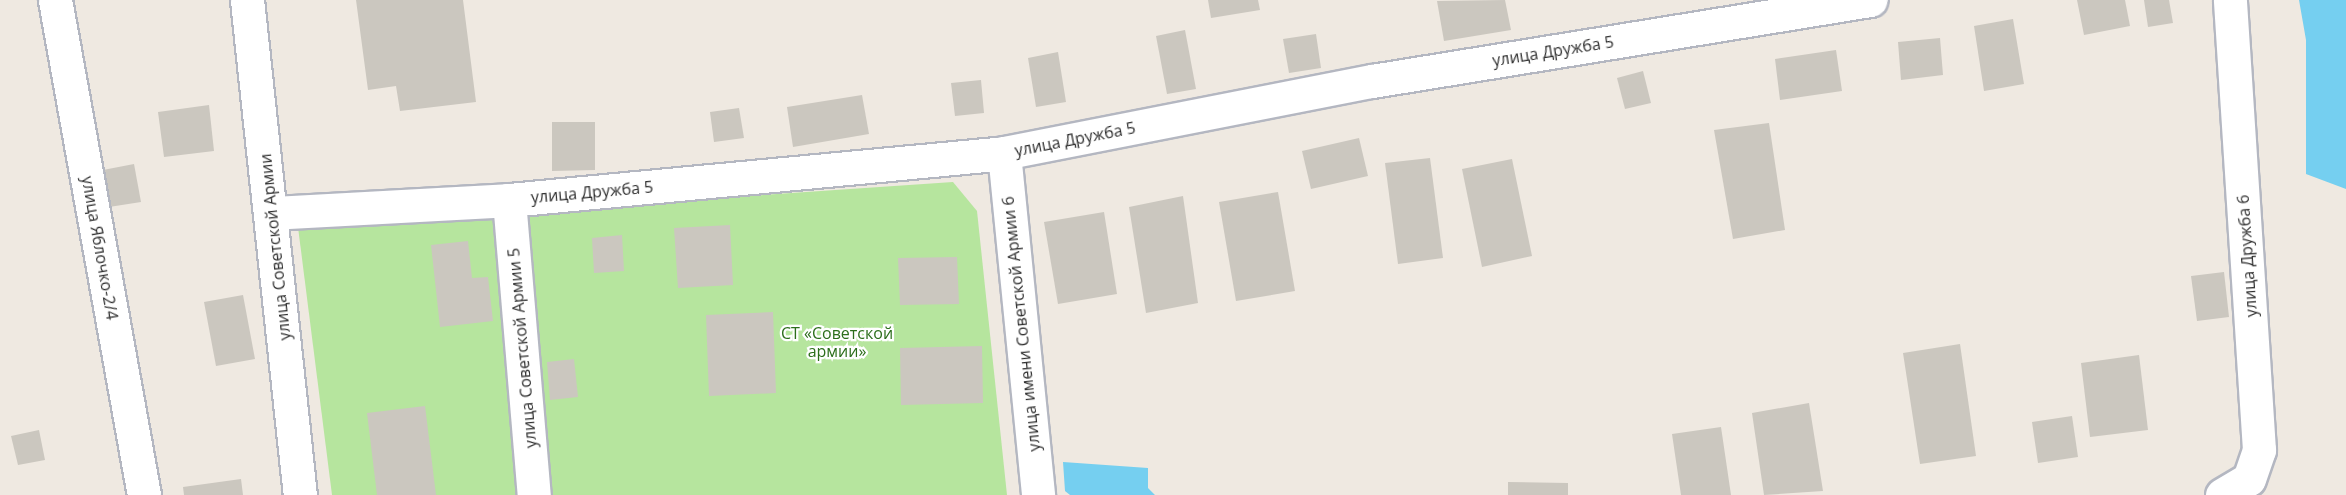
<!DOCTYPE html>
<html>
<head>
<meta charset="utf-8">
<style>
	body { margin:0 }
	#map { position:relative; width:2346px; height:495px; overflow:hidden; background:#efe9e1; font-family:"Open Sans",sans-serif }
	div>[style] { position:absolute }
	.green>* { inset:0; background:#b6e59e }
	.water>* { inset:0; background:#75cff0 }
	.building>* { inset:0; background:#cbc7bf }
	.roads { filter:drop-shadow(2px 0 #b4b7c1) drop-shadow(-2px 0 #b4b7c1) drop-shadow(0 2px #b4b7c1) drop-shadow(0 -2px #b4b7c1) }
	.street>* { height:33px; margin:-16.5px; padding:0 16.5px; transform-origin:16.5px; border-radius:16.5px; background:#fff }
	span { translate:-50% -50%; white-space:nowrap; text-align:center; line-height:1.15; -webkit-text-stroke:4.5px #fff; paint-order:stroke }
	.street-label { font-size:16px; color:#2e2e2e }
	.park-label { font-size:16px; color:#2c6e1b }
</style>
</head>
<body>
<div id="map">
	<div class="green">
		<div style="clip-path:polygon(953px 182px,977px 211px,1007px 495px,332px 495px,298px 227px)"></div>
	</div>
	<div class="water">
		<div style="clip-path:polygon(2299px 0,2346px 0,2346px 189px,2306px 174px,2306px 40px)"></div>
		<div style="clip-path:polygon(1063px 462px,1148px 468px,1148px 488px,1155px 495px,1070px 495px,1065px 491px)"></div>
	</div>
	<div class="building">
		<div style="clip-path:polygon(356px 0,463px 0,476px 102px,400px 111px,396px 86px,368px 90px)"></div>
		<div style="clip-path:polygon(1208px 0,1258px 0,1260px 10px,1211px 18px)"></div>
		<div style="clip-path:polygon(1505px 0,1511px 30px,1444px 41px,1437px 1px)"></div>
		<div style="clip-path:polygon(2077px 0,2125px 0,2130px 26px,2084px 35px)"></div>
		<div style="clip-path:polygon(2144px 0,2169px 0,2173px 23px,2148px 27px)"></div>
		<div style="clip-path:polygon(2013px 19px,2024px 84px,1984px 91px,1974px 26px)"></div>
		<div style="clip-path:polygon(1185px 30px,1196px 89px,1167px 94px,1156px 36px)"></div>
		<div style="clip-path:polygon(1316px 34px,1321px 68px,1289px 73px,1283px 39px)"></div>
		<div style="clip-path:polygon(1940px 38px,1943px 75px,1901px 80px,1898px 42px)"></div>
		<div style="clip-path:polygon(1836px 50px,1842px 91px,1780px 100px,1775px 59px)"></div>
		<div style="clip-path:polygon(1058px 52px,1066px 102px,1036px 107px,1028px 58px)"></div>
		<div style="clip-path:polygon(1643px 71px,1651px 103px,1625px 109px,1617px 78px)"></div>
		<div style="clip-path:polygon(981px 80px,984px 113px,955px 116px,951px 83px)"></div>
		<div style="clip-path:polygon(862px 95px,869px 134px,793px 147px,787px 107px)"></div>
		<div style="clip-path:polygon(209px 105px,214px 151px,164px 157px,158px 112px)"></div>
		<div style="clip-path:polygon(739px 108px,744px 138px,714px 142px,710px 112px)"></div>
		<div style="clip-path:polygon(552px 122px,595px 122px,595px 170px,552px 171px)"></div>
		<div style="clip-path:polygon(1769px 123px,1785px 230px,1733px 239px,1714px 130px)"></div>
		<div style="clip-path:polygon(1359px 138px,1368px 176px,1311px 189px,1302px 151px)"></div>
		<div style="clip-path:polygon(1430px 158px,1443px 258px,1398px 264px,1385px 163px)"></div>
		<div style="clip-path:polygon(1512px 159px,1532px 256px,1482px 267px,1462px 169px)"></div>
		<div style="clip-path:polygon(134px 164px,141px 202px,109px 207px,103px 170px)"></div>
		<div style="clip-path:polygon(1278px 192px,1295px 291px,1236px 301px,1219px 202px)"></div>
		<div style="clip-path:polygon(1183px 196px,1198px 303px,1146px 313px,1129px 207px)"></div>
		<div style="clip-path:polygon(1104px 212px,1117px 294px,1058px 304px,1044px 222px)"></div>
		<div style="clip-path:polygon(730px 225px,733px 285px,678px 288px,674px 228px)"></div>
		<div style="clip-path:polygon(622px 235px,624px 271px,594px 273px,592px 238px)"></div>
		<div style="clip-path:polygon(468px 241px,472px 278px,488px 277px,493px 321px,440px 327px,431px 245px)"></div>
		<div style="clip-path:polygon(957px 257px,959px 304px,900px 305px,898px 258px)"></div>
		<div style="clip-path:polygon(2224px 272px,2229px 317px,2197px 321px,2191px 276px)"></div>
		<div style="clip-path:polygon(243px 295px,255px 359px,216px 366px,204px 302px)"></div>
		<div style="clip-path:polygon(773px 312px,776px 393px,709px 396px,706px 315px)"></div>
		<div style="clip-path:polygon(1960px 344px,1976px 456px,1920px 464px,1903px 353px)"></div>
		<div style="clip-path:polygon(982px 346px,983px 403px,901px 405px,900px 348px)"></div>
		<div style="clip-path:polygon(2139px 355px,2148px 430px,2090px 437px,2081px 363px)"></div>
		<div style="clip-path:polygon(574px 359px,578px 397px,550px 400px,547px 362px)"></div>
		<div style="clip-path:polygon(1809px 403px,1823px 491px,1764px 495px,1752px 413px)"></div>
		<div style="clip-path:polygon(425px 406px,436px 495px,377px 495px,367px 413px)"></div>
		<div style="clip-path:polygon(2072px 416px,2078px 457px,2038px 463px,2032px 422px)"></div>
		<div style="clip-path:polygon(1721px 427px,1731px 495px,1681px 495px,1672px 434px)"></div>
		<div style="clip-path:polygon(39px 430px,45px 460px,18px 465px,11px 436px)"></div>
		<div style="clip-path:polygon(241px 479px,243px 495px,184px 495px,183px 487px)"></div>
		<div style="clip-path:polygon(1508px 482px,1568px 483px,1568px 495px,1508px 495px)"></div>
	</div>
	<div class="roads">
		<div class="street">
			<div style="left:55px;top:0;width:503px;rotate:79.81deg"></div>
			<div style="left:247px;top:0;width:498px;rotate:83.9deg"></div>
			<div style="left:1004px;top:153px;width:344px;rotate:84.3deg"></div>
			<div style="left:509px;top:200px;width:296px;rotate:85.2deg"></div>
			<div style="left:272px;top:213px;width:237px;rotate:-3.1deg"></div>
			<div style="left:509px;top:200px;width:497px;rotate:-5.4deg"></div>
			<div style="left:1004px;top:153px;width:375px;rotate:-11.1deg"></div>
			<div style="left:1372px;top:81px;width:505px;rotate:-9.24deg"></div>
			<div style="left:2222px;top:495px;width:31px;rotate:-31deg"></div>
			<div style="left:2249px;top:479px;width:31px;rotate:-71deg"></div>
			<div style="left:2259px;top:450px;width:451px;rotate:-93.7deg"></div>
		</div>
	</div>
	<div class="street-label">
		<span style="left:1553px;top:51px;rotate:-9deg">улица Дружба 5</span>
		<span style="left:1075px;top:139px;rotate:-11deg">улица Дружба 5</span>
		<span style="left:592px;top:192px;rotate:-5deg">улица Дружба 5</span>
		<span style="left:275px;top:247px;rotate:-96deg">улица Советской Армии</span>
		<span style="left:100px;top:248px;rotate:80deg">улица Яблочко-2/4</span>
		<span style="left:2247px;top:256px;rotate:-94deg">улица Дружба 6</span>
		<span style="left:1021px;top:324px;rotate:-96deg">улица имени Советской Армии 6</span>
		<span style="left:522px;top:348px;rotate:-95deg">улица Советской Армии 5</span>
	</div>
	<div class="park-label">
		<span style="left:837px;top:342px">СТ «Советской<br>армии»</span>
	</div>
</div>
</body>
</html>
